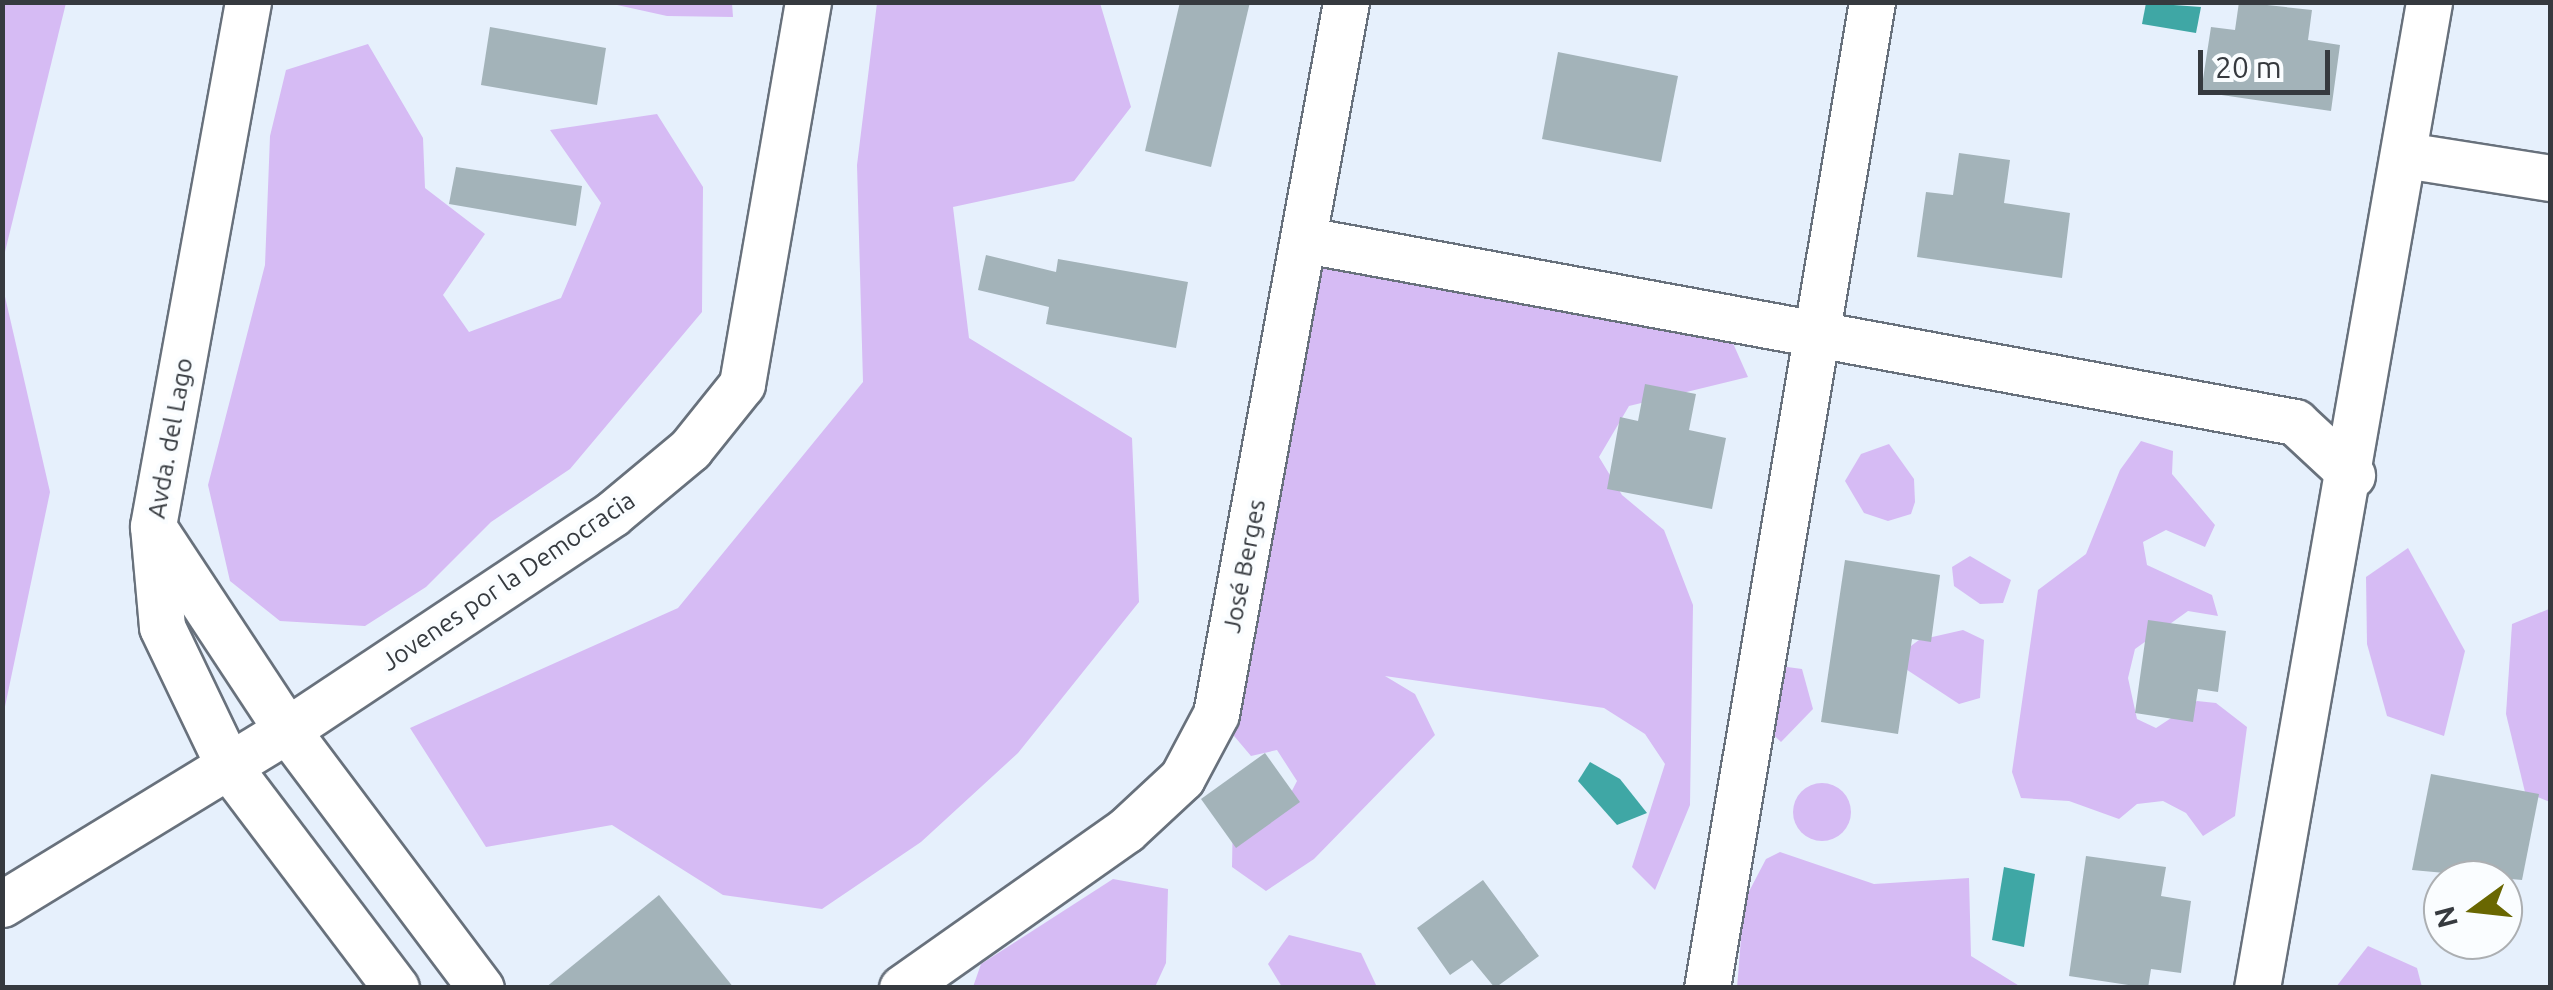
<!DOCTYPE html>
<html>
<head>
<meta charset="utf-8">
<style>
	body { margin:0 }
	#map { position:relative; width:2553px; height:990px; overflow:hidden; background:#e6f0fc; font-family:Ubuntu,sans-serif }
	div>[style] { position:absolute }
	.green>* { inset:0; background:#d6bbf4 }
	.round { border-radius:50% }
	.water>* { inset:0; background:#3fa7a5 }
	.building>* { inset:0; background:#a3b3b9 }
	.roads { filter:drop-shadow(2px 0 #68717c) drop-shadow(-2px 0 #68717c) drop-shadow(0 2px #68717c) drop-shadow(0 -2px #68717c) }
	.minor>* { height:45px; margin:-22.5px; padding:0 22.5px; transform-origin:22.5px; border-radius:22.5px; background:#fff }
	span { translate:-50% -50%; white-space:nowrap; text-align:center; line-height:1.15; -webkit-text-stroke:8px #fafdff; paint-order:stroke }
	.street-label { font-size:25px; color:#363a3f }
	.frame { position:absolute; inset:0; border:5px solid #363a3f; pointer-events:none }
	.north { position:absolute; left:2423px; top:860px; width:100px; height:100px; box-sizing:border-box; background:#fafdff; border:2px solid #acafb2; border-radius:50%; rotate:255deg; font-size:28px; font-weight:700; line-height:40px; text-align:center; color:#363a3f }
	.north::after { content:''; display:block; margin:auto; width:35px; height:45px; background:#696701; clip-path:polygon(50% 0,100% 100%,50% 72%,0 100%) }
	.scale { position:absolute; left:2198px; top:50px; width:132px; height:45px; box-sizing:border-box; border:5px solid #363a3f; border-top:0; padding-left:12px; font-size:30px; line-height:35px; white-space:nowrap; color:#363a3f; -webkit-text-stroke:8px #fafdff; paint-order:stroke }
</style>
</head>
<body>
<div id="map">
	<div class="green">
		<div style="clip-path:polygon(3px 2px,66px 3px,3px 260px,2px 3px)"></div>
		<div style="clip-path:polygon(608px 3px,732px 3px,733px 17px,667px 16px)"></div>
		<div style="clip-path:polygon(877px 3px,1100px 3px,1131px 107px,1074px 181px,953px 207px,969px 338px,1132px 438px,1139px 602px,1018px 753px,921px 842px,822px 909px,723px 895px,612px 825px,486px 847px,410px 728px,678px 608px,863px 382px,857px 165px)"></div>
		<div style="clip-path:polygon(368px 44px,423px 138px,425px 188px,485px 234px,443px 295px,469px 332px,561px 298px,601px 203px,550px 130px,657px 114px,703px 187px,702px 312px,570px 469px,491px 522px,426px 587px,365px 626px,280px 621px,230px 581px,208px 485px,265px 265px,270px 136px,286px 70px)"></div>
		<div style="clip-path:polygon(1291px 251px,1724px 323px,1748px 377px,1629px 406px,1599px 457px,1622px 495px,1664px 530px,1693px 605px,1690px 805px,1655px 890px,1632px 867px,1665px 764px,1645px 734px,1604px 708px,1385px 676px,1415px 694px,1435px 735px,1314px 859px,1266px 891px,1232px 867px,1233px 811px,1281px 812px,1297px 781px,1277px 750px,1251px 756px,1229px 730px,1244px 564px,1283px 490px,1260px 378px)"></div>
		<div style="clip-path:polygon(3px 288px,50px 492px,3px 716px)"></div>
		<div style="clip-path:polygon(2141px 441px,2173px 451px,2172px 474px,2215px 525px,2205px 547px,2166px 530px,2143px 542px,2147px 565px,2212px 595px,2218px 616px,2188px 611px,2135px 649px,2128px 678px,2137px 719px,2156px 728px,2197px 701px,2216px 703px,2247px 727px,2235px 816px,2203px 836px,2186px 813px,2163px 801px,2137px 804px,2119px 819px,2069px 801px,2021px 798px,2012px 772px,2038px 590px,2086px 554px,2120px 470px)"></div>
		<div style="clip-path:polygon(1889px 444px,1914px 479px,1915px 502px,1911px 514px,1888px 521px,1864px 513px,1845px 481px,1861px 454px)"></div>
		<div style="clip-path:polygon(2408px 548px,2465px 651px,2444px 736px,2387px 716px,2367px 644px,2366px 577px)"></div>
		<div style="clip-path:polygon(1970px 556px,2011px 580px,2003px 603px,1980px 604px,1954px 586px,1952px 567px)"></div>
		<div style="clip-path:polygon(2549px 609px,2550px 611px,2550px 802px,2525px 792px,2506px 714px,2512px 624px)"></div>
		<div style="clip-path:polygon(1963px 630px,1984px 640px,1980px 698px,1959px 704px,1892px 660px,1919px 640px)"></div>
		<div style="clip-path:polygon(1772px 665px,1802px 669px,1813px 709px,1781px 742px,1767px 729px)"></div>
		<div class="round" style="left:1793px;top:783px;width:58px;height:58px"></div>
		<div style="clip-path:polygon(1780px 852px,1874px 884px,1969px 878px,1971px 956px,2021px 987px,1737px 988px,1744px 901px,1766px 859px)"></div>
		<div style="clip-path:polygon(1113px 879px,1168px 889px,1166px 963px,1155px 987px,973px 987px,981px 964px)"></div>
		<div style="clip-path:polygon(1289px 935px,1361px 953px,1377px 987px,1282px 987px,1268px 964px)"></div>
		<div style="clip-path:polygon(2368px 946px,2417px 968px,2422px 987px,2336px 987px)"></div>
	</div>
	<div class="water">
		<div style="clip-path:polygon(2146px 3px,2201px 7px,2196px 33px,2142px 24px)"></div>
		<div style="clip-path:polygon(1590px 762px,1620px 779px,1647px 813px,1617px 825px,1578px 781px)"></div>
		<div style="clip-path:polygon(2004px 867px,2035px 874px,2024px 947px,1992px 940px)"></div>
	</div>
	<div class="building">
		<div style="clip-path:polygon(1180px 2px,1250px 2px,1211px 167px,1145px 151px)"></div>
		<div style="clip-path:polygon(2239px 2px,2312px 10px,2308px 40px,2340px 45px,2331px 111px,2201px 92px,2211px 27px,2235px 30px)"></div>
		<div style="clip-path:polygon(490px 27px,606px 48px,597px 105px,481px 85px)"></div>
		<div style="clip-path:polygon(1558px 52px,1678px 76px,1661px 162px,1542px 139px)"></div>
		<div style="clip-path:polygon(1959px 153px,2010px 160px,2004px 203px,2070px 213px,2062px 278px,1917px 257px,1926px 192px,1953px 195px)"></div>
		<div style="clip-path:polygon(456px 167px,582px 186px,576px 226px,449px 204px)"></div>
		<div style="clip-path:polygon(986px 255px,1056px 272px,1058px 259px,1188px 282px,1176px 348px,1046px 324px,1049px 307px,978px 290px)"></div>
		<div style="clip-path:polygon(1645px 384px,1696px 394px,1689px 430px,1726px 438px,1712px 509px,1607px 489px,1620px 417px,1638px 421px)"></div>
		<div style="clip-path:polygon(1845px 560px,1940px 575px,1931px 642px,1912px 639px,1898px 734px,1821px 722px)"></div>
		<div style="clip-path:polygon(2148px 620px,2226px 631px,2218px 692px,2198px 689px,2193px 722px,2135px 713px)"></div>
		<div style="clip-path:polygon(1265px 753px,1300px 802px,1236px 848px,1201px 799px)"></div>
		<div style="clip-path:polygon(2431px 774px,2539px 794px,2522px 880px,2412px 870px)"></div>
		<div style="clip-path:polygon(2086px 856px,2166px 867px,2161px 896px,2191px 901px,2181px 973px,2151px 969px,2148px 988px,2069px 976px)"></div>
		<div style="clip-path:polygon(1483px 880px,1539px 956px,1495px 988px,1472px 960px,1450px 975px,1417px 928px)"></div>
		<div style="clip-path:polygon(659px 895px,734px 988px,545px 988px)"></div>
	</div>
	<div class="roads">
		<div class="minor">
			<div style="left:248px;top:2px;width:533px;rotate:100.28deg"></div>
			<div style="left:153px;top:526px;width:101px;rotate:84.9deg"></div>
			<div style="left:162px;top:627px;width:155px;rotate:64.4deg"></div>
			<div style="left:229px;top:767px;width:277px;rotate:52.9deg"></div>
			<div style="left:2405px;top:155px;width:147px;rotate:9deg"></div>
			<div style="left:1306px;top:240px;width:1006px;rotate:10.43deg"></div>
			<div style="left:2295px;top:422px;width:78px;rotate:42.9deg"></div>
			<div style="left:157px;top:533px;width:236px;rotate:56.6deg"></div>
			<div style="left:287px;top:730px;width:323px;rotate:53.1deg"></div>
			<div style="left:2px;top:904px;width:334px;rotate:-31.4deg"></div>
			<div style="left:287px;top:730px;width:390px;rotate:-33.6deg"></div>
			<div style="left:612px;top:514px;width:102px;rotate:-39.8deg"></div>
			<div style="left:690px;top:449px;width:83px;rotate:-51.3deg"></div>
			<div style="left:742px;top:384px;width:388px;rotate:-80.2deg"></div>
			<div style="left:902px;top:988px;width:274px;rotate:-35.2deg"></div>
			<div style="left:1126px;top:830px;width:76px;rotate:-42.9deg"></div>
			<div style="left:1182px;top:778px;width:72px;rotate:-62deg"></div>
			<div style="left:1216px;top:714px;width:724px;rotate:-79.65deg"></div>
			<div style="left:1707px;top:988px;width:1000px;rotate:-80.5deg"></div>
			<div style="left:2257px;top:988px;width:1001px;rotate:-80.1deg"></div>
		</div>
	</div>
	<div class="street-label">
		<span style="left:170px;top:438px;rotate:-80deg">Avda. del Lago</span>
		<span style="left:1244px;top:566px;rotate:-79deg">José Berges</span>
		<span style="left:508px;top:581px;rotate:-34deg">Jovenes por la Democracia</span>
	</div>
	<div class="frame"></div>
	<div class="north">N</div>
	<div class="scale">20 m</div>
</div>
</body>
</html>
